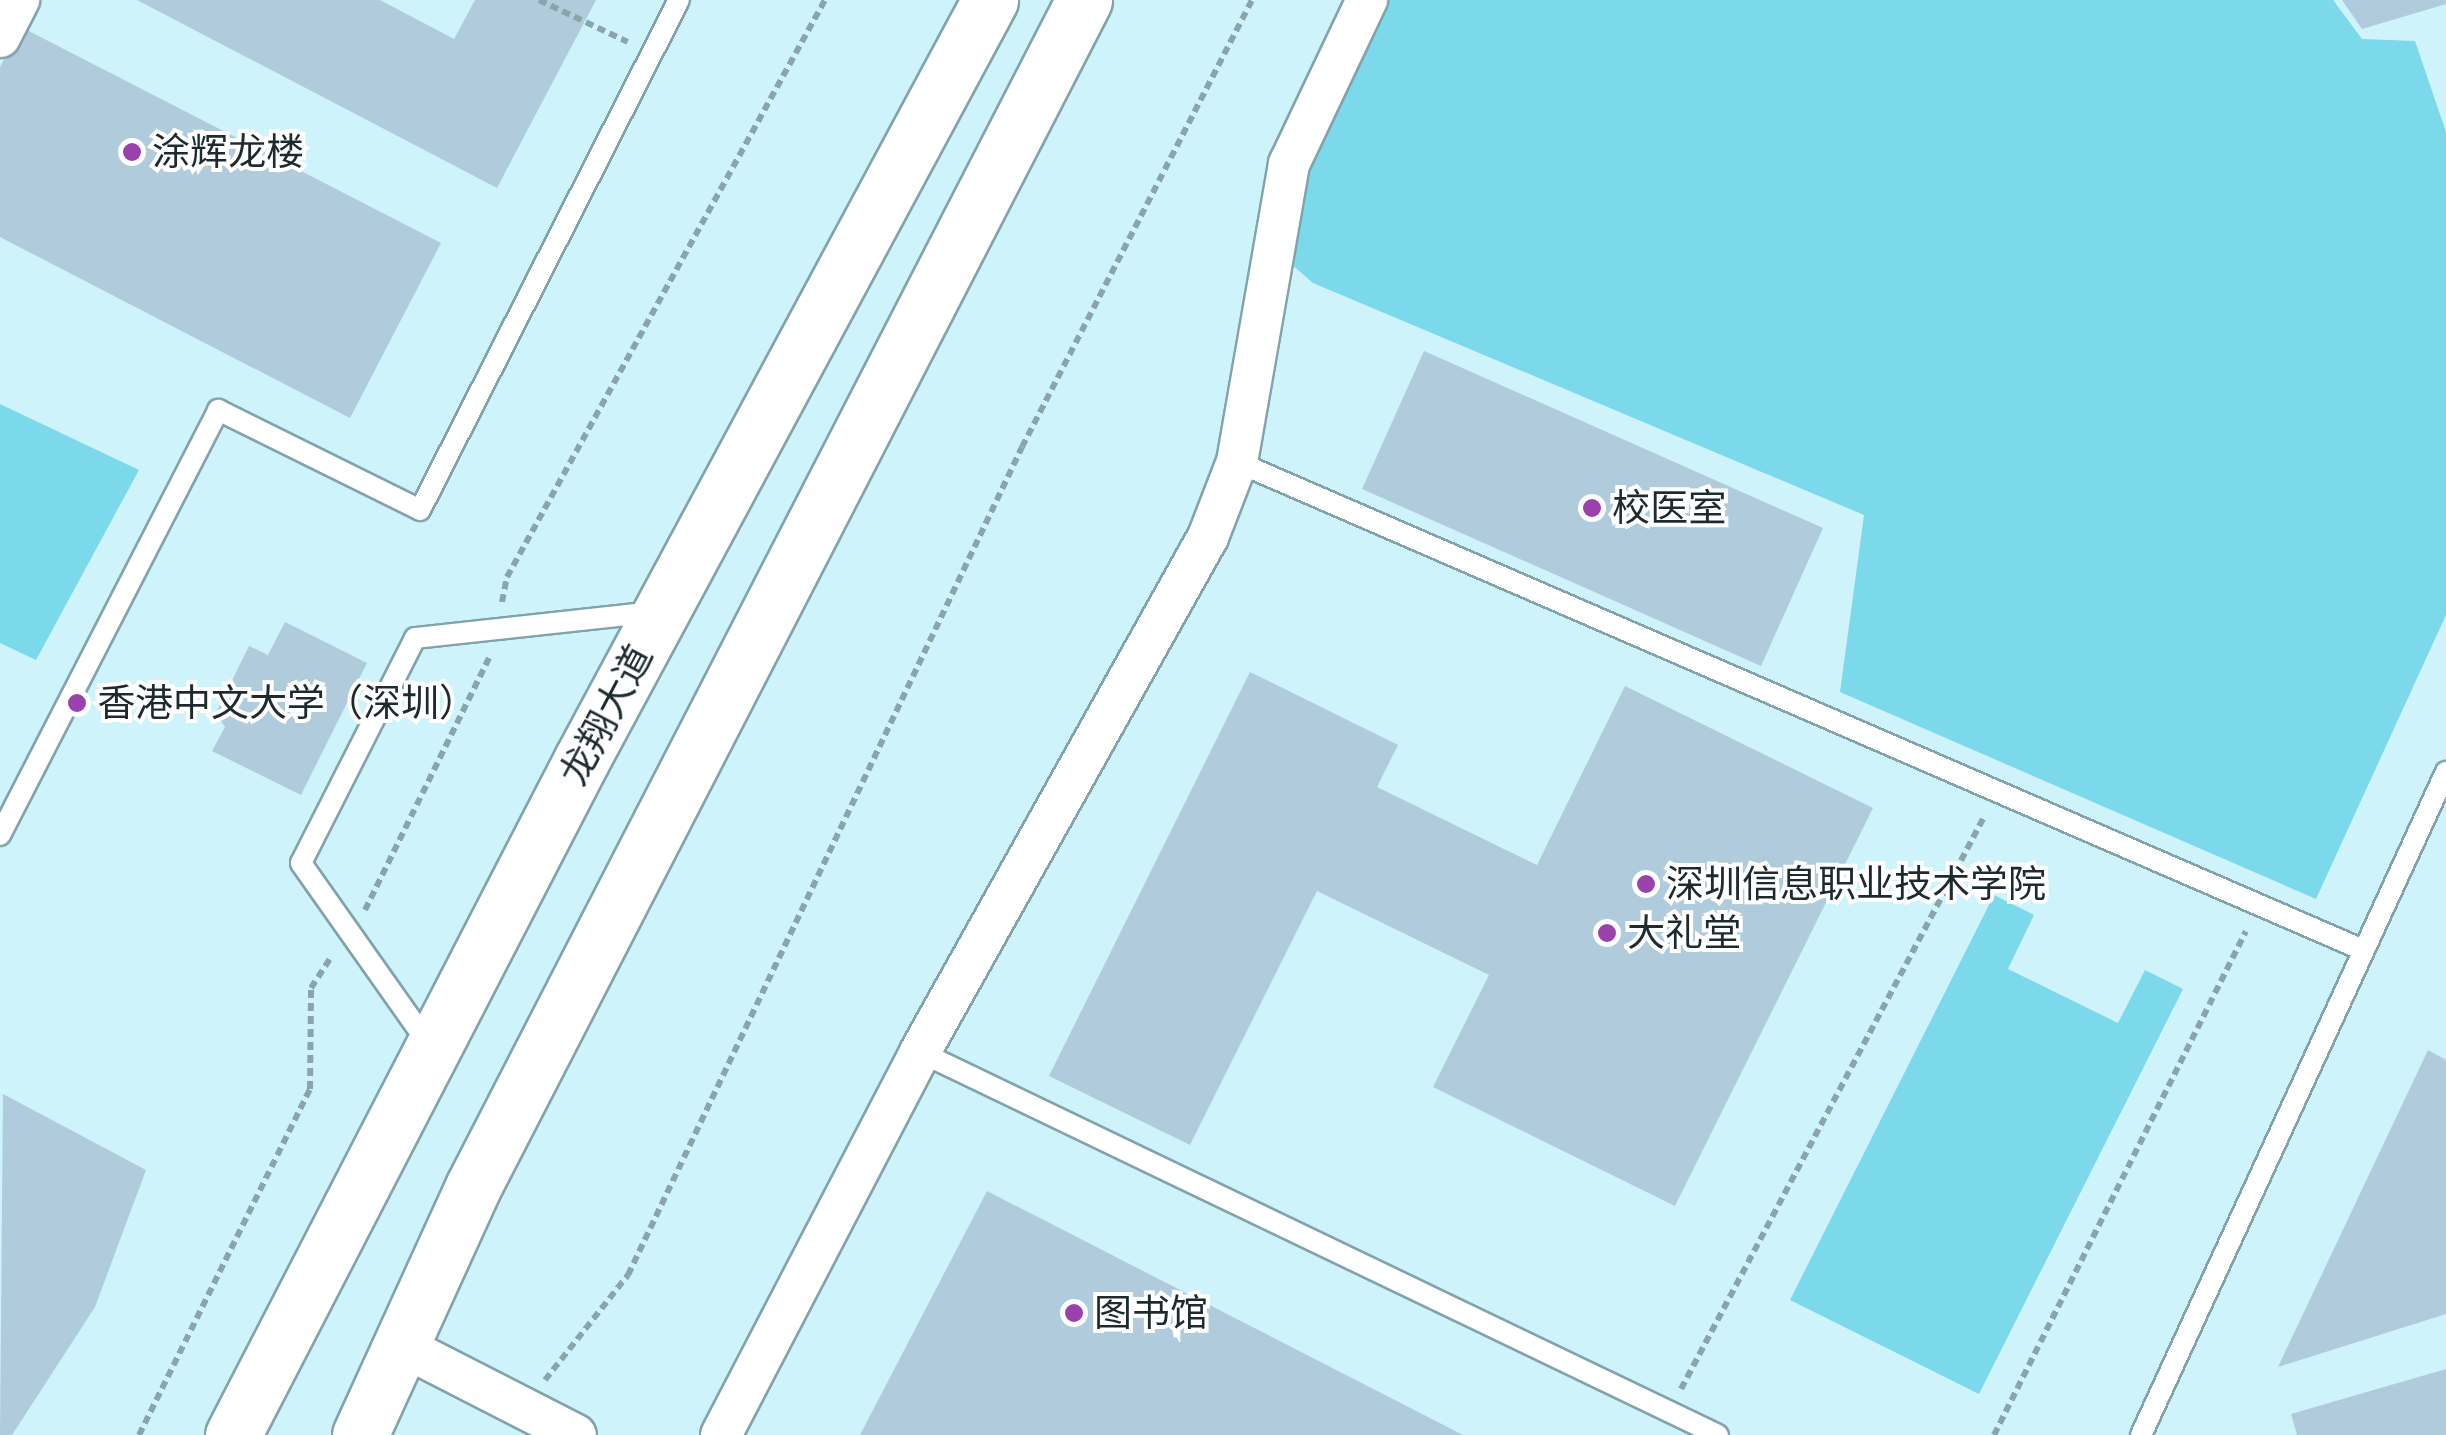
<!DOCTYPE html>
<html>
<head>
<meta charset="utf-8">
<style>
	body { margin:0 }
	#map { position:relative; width:2446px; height:1435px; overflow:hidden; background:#cff3fa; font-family:"Titillium Web","Noto Sans SC",sans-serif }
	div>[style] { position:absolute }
	.green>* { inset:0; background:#7cd8eb }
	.building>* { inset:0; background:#b0cbdc }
	.path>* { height:6px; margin-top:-3px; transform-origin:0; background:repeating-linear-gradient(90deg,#8aa5aa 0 8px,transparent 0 13px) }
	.roads { filter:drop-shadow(2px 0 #82a3aa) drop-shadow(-2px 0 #82a3aa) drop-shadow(0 2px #82a3aa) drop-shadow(0 -2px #82a3aa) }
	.lane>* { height:20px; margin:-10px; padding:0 10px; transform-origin:10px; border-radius:10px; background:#fff }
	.street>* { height:40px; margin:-20px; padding:0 20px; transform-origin:20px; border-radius:20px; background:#fff }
	.primary>* { height:55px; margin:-27.5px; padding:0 27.5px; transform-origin:27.5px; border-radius:27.5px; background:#fff }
	.dots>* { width:28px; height:28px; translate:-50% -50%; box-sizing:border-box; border:5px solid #fff; border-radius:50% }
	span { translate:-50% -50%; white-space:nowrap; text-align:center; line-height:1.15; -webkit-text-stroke:8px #fff; paint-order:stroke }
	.poi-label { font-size:38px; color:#1e2b2e }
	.left { translate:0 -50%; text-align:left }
	.street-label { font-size:38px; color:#1e2b2e }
</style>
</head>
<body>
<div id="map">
	<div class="green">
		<div style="clip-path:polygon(1377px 0,2333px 0,2362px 39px,2415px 41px,2446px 132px,2446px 615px,2316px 899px,1840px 692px,1864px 515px,1313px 283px,1282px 256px,1287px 214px)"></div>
		<div style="clip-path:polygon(0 404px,139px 470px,36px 660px,0 643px)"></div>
		<div style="clip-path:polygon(1994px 895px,2034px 915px,2008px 969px,2118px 1023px,2145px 970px,2183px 989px,1979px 1394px,1790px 1300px)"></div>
	</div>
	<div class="building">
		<div style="clip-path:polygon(137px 0,380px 0,454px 39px,475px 0,596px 0,497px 188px)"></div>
		<div style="clip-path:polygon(2342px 0,2446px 0,2446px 4px,2362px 29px)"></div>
		<div style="clip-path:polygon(21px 27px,441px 243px,350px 418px,0 237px,0 67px)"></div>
		<div style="clip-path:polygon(1424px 351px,1823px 528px,1761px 666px,1362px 489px)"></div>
		<div style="clip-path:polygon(285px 622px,367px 663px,301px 795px,212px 751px,225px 727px,216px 713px,249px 646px,268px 655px)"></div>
		<div style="clip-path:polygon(1250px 672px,1398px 745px,1377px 787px,1537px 865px,1625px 686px,1873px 808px,1675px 1206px,1433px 1087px,1489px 975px,1317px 891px,1190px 1145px,1049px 1076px)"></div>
		<div style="clip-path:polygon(2428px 1050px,2446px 1060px,2446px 1314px,2278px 1367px)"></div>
		<div style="clip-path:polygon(3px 1094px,146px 1170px,95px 1307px,12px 1435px,0 1435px)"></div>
		<div style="clip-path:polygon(987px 1191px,1463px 1435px,860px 1435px)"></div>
		<div style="clip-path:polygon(2446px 1369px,2446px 1435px,2297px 1435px,2291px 1414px)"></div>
	</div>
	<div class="path">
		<div style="left:539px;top:0;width:98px;rotate:25.3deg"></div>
		<div style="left:502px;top:602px;width:25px;rotate:-79deg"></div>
		<div style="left:507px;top:577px;width:659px;rotate:-61.14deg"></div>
		<div style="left:365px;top:910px;width:281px;rotate:-63.8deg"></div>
		<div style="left:545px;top:1380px;width:134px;rotate:-51.7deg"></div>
		<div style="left:628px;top:1275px;width:917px;rotate:-64.55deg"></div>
		<div style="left:1022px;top:447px;width:503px;rotate:-62.77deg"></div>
		<div style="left:1681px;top:1389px;width:647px;rotate:-62.09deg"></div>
		<div style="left:139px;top:1435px;width:386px;rotate:-63.7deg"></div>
		<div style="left:310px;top:1089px;width:101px;rotate:-89.4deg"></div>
		<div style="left:311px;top:988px;width:37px;rotate:-57deg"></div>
		<div style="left:1994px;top:1435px;width:563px;rotate:-63.43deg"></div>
	</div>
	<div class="roads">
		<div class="lane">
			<div style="left:1237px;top:462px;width:1227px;rotate:23.43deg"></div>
			<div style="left:0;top:835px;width:478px;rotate:-62.8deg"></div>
			<div style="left:218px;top:410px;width:225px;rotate:26.3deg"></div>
			<div style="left:420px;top:510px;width:572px;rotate:-63.08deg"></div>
			<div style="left:430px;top:1046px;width:224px;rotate:-125.2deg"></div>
			<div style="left:301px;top:863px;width:252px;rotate:-63.1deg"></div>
			<div style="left:415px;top:638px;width:240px;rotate:-6.2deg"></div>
			<div style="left:920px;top:1052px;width:885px;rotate:25.64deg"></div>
			<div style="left:2141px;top:1435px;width:730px;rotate:-65.3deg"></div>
		</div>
		<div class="street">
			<div style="left:0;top:37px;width:42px;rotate:-62.8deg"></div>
			<div style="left:404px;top:1347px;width:193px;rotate:27.1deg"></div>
			<div style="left:721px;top:1435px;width:432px;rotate:-62.5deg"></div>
			<div style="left:920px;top:1052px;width:590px;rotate:-60.79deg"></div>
			<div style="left:1208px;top:537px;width:80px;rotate:-68.9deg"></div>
			<div style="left:1237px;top:462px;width:303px;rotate:-80.1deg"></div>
			<div style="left:1289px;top:164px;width:182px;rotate:-64.6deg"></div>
		</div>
		<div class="primary">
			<div style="left:233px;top:1435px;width:759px;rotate:-62.69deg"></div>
			<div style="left:581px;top:761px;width:864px;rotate:-61.74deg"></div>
			<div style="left:360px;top:1435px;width:273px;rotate:-65.5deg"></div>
			<div style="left:473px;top:1187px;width:1335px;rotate:-62.76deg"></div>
		</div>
	</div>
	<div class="dots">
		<div style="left:132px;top:152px;background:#9b41ac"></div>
		<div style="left:1592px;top:508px;background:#9b41ac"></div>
		<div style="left:77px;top:703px;background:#9b41ac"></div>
		<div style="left:1646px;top:884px;background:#9b41ac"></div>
		<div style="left:1607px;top:933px;background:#9b41ac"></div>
		<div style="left:1074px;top:1313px;background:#9b41ac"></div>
	</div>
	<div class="poi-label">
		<span class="left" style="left:152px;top:152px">涂辉龙楼</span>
		<span class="left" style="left:1612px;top:508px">校医室</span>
		<span class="left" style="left:97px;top:703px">香港中文大学（深圳）</span>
		<span class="left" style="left:1666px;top:884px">深圳信息职业技术学院</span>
		<span class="left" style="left:1627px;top:933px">大礼堂</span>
		<span class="left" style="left:1094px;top:1313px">图书馆</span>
	</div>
	<div class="street-label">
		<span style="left:606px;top:715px;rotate:-62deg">龙翔大道</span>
	</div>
</div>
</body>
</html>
